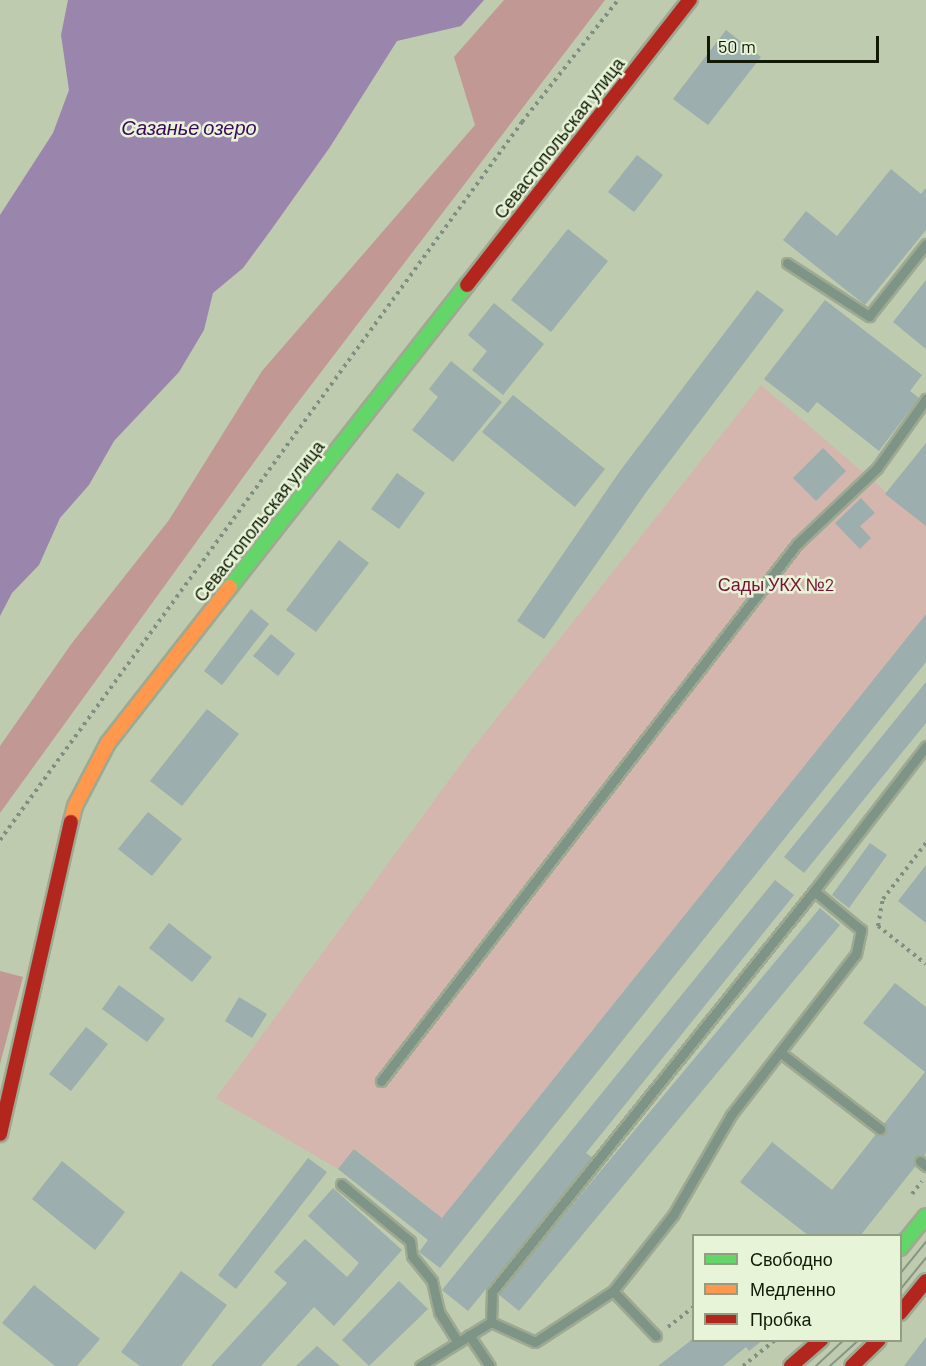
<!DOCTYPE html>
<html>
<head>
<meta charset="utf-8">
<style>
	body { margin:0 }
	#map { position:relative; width:926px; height:1366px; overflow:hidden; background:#becbae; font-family:Barlow,sans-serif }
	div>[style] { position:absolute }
	.green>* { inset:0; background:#d5b6af }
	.forest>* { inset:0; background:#c19894 }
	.water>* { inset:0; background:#9a85ac }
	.building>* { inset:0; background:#9caead }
	.path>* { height:4px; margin-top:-2px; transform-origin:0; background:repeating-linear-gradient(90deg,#7e9083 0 3px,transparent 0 7.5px) }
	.roads { filter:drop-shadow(2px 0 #9ea992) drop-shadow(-2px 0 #9ea992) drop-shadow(0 2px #9ea992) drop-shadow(0 -2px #9ea992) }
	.lane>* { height:9px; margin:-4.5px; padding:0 4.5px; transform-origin:4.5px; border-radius:4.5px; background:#7d9487 }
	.fast>* { height:14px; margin:-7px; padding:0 7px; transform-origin:7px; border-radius:7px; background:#63d668 }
	.slow>* { height:14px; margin:-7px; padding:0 7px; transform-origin:7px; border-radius:7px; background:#ff974d }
	.jam>* { height:14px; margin:-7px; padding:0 7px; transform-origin:7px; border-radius:7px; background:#b3261e }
	.tram>* { height:1.5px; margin:-0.75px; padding:0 0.75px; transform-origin:0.75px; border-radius:0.75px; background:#869584 }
	span { translate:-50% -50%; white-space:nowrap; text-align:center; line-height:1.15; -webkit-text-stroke:5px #e7f4d8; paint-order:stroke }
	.street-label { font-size:18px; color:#121a06 }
	.park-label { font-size:18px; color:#7a1134 }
	.water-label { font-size:20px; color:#3e075e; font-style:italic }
	.legend { position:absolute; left:692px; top:1234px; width:210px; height:108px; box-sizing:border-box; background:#e7f4d8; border:2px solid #929d84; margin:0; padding:8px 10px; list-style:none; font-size:18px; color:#121a06 }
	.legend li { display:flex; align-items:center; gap:12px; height:30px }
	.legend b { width:30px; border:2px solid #929d84 }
	.scale { position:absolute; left:707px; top:36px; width:172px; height:27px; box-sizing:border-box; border:3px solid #121a06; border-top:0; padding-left:8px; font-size:18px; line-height:21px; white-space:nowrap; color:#121a06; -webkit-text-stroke:4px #e7f4d8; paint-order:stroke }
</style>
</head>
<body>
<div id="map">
	<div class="green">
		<div style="clip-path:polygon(761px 385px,926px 526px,926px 614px,442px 1218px,355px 1149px,338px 1169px,216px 1098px,469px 753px)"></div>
	</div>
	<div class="forest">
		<div style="clip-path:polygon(504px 0,605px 0,289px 414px,0 813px,0 746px,72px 643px,169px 520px,262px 371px,475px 125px,454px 57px)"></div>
		<div style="clip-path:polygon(0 971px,23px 977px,0 1064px)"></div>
	</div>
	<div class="water">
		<div style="clip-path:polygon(68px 0,484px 0,461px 26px,397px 41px,330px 147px,271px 230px,243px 268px,213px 293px,204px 330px,179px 372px,114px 441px,89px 485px,60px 518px,39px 565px,12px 593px,0 616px,0 215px,53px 133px,69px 90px,61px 35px)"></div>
	</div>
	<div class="building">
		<div style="clip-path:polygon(726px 30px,761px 57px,708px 125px,673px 99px)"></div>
		<div style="clip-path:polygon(637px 155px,663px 175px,634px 212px,608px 192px)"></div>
		<div style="clip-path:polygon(891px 169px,921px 194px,926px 188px,926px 230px,865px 305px,783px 240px,806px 211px,837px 236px)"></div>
		<div style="clip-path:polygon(568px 229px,608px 261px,551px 332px,511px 300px)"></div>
		<div style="clip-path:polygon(926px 280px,926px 349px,893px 322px)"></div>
		<div style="clip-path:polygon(757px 290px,784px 310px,647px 491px,544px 639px,517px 621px,620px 471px)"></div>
		<div style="clip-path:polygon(825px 300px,922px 375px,910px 391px,919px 398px,879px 451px,817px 402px,808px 413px,764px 379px)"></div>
		<div style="clip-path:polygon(494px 303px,544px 344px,503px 395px,472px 370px,487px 351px,468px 335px)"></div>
		<div style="clip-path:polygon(451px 361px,502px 402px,453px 462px,412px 430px,438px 397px,429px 389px)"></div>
		<div style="clip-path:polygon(513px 395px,605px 469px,575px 507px,482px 432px)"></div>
		<div style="clip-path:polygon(926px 443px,926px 526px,885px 494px)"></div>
		<div style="clip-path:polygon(823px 448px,846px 471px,816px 501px,793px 478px)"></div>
		<div style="clip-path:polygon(397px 473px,425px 493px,399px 529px,371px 509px)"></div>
		<div style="clip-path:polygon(861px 498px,875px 513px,860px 526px,871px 538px,860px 549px,835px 523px)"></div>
		<div style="clip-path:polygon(339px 540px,369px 563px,316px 632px,286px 610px)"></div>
		<div style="clip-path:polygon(251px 609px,269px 624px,222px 685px,204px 671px)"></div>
		<div style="clip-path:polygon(926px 614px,926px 662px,440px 1268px,419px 1252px,428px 1240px,338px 1169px,354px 1149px,442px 1218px)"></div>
		<div style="clip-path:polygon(271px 634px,295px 654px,278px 676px,253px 656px)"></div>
		<div style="clip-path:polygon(926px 682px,926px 723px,804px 873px,784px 857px)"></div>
		<div style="clip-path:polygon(207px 709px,239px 734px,182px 806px,150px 781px)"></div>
		<div style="clip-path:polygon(148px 812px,182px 839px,152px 876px,118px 849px)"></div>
		<div style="clip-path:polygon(870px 843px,887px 855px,849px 908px,832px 895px)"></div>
		<div style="clip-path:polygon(926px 865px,926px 923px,898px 901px)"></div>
		<div style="clip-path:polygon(775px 880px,794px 895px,586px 1153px,593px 1158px,468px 1311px,442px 1290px)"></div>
		<div style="clip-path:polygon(820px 908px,840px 925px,519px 1311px,498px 1294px)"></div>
		<div style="clip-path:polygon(169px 923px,212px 957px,192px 982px,149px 948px)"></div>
		<div style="clip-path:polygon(895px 983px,926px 1007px,926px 1153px,860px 1236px,809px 1236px,740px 1182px,772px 1142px,832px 1190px,925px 1072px,863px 1023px)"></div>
		<div style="clip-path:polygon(119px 985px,165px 1019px,147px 1042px,102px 1009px)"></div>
		<div style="clip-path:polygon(239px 997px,267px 1014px,252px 1038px,225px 1021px)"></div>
		<div style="clip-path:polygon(86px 1027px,108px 1044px,71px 1091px,49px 1074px)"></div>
		<div style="clip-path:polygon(308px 1158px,327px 1172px,236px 1289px,218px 1275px)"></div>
		<div style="clip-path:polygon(62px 1161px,125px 1212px,95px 1250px,32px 1199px)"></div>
		<div style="clip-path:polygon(333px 1188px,402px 1250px,334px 1326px,314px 1307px,261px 1366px,211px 1366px,287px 1283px,274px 1272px,305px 1239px,347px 1277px,359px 1263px,308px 1216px)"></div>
		<div style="clip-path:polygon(181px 1271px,227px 1305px,181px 1366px,140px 1366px,121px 1352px)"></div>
		<div style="clip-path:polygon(399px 1281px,428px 1309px,369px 1366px,342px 1340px)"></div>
		<div style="clip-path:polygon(34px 1285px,100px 1339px,77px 1366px,55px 1366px,2px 1323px)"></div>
		<div style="clip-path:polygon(926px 1337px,926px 1366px,904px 1366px)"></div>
		<div style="clip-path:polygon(694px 1338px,694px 1340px,763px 1340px,749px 1351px,746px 1347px,723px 1366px,658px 1366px)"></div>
		<div style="clip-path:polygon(317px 1346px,340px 1366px,296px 1366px)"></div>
	</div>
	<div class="path">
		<div style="left:0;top:840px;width:888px;rotate:-53.98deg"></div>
		<div style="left:522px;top:122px;width:155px;rotate:-51.8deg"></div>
		<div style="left:878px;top:926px;width:27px;rotate:-80deg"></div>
		<div style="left:883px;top:899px;width:71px;rotate:-52.5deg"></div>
		<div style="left:878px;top:926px;width:61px;rotate:38.4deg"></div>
		<div style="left:912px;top:1194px;width:16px;rotate:-52deg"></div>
		<div style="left:668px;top:1327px;width:33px;rotate:-38deg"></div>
		<div style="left:743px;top:1366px;width:41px;rotate:-39.1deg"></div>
	</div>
	<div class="roads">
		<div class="lane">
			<div style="left:787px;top:263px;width:98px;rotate:32.9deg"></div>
			<div style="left:869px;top:316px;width:92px;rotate:-51.6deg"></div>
			<div style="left:781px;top:1053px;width:125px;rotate:37.5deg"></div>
			<div style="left:381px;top:1081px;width:679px;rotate:-52.24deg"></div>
			<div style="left:797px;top:544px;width:110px;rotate:-43.5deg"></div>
			<div style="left:877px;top:468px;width:85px;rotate:-54.6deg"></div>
			<div style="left:920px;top:1161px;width:8px;rotate:40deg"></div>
			<div style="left:341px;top:1184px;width:89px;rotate:39.6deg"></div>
			<div style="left:410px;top:1241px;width:15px;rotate:82deg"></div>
			<div style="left:412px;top:1256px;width:32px;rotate:51deg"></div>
			<div style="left:432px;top:1281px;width:32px;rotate:77deg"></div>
			<div style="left:439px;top:1312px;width:36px;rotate:58deg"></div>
			<div style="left:613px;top:1291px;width:97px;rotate:-51.7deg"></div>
			<div style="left:673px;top:1215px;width:116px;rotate:-59.9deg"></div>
			<div style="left:731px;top:1115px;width:204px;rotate:-52.2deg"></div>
			<div style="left:856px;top:954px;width:25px;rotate:-78deg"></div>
			<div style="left:861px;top:930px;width:61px;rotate:-140.3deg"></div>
			<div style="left:814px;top:891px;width:183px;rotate:-52.3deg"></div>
			<div style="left:491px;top:1322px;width:30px;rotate:-88deg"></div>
			<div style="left:492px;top:1292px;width:514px;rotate:-51.24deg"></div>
			<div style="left:469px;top:1335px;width:37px;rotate:56deg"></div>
			<div style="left:420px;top:1366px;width:84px;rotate:-31.8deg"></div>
			<div style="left:491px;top:1322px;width:48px;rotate:24.4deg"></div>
			<div style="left:535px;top:1342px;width:93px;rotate:-33.2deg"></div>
			<div style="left:613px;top:1291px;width:62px;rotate:46.3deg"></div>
		</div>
		<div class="fast">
			<div style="left:230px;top:587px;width:384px;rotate:-51.9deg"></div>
			<div style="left:900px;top:1248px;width:41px;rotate:-50.9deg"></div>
		</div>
		<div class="slow">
			<div style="left:71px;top:822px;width:16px;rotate:-76deg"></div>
			<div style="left:75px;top:806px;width:71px;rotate:-62.4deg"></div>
			<div style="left:108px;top:743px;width:198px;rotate:-52deg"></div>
		</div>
		<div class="jam">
			<div style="left:467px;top:285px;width:362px;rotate:-52deg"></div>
			<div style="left:0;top:1134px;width:320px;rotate:-77.2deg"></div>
			<div style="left:900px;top:1313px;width:41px;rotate:-50.9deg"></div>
			<div style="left:791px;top:1366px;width:40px;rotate:-41deg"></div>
			<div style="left:852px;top:1366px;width:37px;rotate:-44deg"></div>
		</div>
	</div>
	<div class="tram">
		<div style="left:900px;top:1274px;width:41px;rotate:-50.9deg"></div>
		<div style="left:900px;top:1290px;width:41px;rotate:-50.9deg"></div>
		<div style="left:816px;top:1366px;width:38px;rotate:-43deg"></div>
		<div style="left:830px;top:1366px;width:39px;rotate:-42deg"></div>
	</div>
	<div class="street-label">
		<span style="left:559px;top:138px;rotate:-52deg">Севастопольская улица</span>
		<span style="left:259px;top:521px;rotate:-52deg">Севастопольская улица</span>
	</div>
	<div class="park-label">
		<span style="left:776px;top:584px">Сады УКХ №2</span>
	</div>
	<div class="water-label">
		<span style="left:189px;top:127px">Сазанье озеро</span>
	</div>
	<ul class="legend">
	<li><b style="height:8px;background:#63d668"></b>Свободно</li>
	<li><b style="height:8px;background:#ff974d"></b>Медленно</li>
	<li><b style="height:8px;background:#b3261e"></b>Пробка</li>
	</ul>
	<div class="scale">50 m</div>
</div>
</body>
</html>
